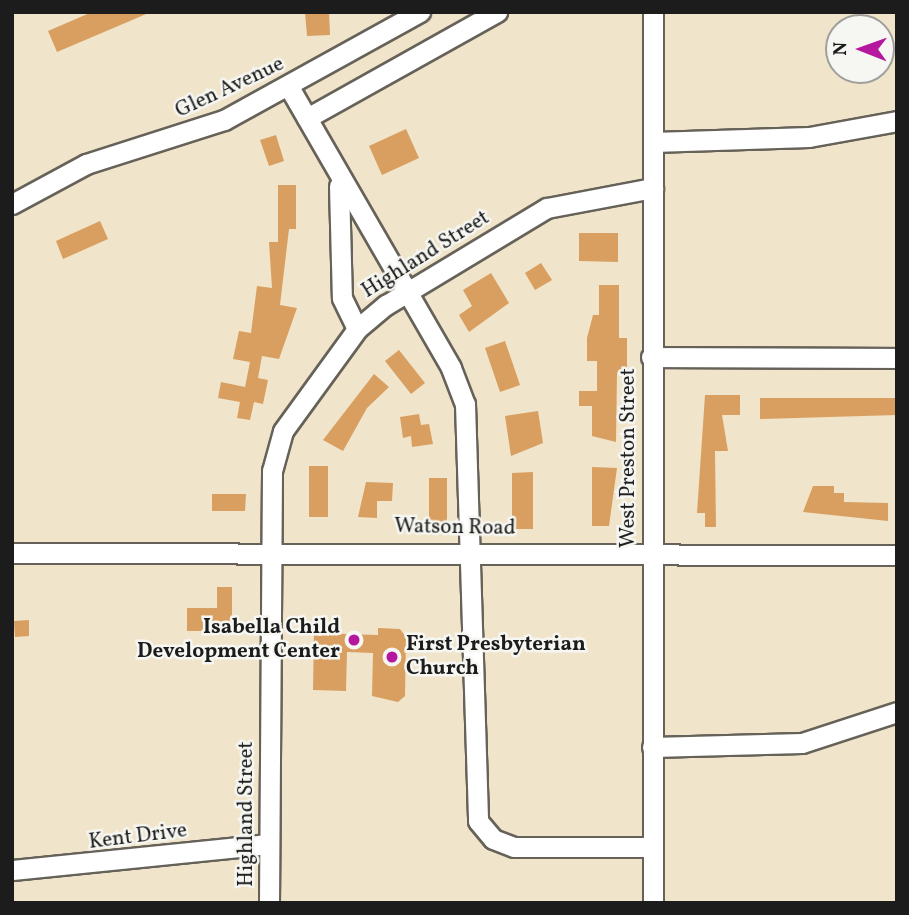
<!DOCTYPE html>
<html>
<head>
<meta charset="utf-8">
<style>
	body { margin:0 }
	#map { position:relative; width:909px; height:915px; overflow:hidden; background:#f0e4ca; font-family:Vollkorn,serif }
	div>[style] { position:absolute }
	.building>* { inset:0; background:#d89f60 }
	.roads { filter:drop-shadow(2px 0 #666259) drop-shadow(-2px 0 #666259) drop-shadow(0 2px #666259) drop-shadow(0 -2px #666259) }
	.minor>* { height:19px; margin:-9.5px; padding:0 9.5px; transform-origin:9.5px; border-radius:9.5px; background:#fff }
	.dots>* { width:19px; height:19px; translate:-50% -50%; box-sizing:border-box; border:4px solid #f6f6f2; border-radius:50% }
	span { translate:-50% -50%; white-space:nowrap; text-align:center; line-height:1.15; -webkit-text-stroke:5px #f6f6f2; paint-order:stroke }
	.street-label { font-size:21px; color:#1c1c1c }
	.poi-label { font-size:21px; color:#1c1c1c; font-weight:700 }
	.right { translate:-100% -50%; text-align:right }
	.left { translate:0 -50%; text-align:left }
	.frame { position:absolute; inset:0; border:14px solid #1c1c1c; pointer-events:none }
	.north { position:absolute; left:825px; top:14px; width:70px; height:70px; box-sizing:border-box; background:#f6f6f2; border:2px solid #9f9f9c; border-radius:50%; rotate:271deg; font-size:19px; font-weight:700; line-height:28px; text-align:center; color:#1c1c1c }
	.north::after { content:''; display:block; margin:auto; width:24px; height:32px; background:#b5179e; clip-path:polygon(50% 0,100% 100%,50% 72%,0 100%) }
</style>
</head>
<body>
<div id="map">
	<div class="building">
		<div style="clip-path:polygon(92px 12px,151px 12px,57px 52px,48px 31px)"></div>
		<div style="clip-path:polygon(305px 12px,329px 12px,330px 35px,307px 36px)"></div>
		<div style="clip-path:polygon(406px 129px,419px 158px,382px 175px,369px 146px)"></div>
		<div style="clip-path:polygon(276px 135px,284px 161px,269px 166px,260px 140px)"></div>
		<div style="clip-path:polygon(278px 185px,296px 185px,296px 229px,289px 229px,280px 305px,297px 308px,279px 359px,262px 356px,258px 378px,268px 380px,263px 404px,254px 402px,250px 420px,237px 418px,240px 402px,218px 398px,221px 382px,245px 387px,250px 362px,233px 359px,239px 331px,251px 333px,257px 286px,272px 288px,269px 242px,278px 242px)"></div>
		<div style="clip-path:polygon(100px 221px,108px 239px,63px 259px,56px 241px)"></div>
		<div style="clip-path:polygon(579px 233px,618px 233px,618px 262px,579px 261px)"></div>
		<div style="clip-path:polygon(541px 263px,552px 280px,535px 290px,525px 273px)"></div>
		<div style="clip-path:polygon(491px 273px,509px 303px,469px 332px,459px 315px,472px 306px,463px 290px)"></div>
		<div style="clip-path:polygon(599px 285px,619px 285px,619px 338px,627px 338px,627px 373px,617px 373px,616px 442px,592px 436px,592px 406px,579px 406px,579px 391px,597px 391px,597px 361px,587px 361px,587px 338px,593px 315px,599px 315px)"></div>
		<div style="clip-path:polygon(505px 341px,520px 385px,500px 392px,485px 348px)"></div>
		<div style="clip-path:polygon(399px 350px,425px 383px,411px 394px,385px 361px)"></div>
		<div style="clip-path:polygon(374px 374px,389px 387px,367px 408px,343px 451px,323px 440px)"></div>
		<div style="clip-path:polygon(705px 395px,740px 395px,740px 415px,722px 415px,728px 451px,715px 451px,716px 527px,705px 527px,705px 513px,697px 513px)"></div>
		<div style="clip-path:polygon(760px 398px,897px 398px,897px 415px,760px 419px)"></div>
		<div style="clip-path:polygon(538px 411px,543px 443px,511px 456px,505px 416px)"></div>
		<div style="clip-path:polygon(419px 414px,421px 425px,429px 424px,433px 444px,412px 447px,411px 436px,403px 438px,400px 417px)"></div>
		<div style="clip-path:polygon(309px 466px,328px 466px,328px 517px,309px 517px)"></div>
		<div style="clip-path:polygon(592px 467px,617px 468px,609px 526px,592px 526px)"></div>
		<div style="clip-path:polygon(533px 472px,533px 529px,512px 529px,512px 473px)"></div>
		<div style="clip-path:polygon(429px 478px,447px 478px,447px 522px,429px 522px)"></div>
		<div style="clip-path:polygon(366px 482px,393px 483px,392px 501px,377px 501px,377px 518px,358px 517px)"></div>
		<div style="clip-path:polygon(813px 486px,834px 486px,834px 493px,844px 493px,844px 502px,888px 503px,888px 521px,803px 512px)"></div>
		<div style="clip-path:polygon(212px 494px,246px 494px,245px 511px,212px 511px)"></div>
		<div style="clip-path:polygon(217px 587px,232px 587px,232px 631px,187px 631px,187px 608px,217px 608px)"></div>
		<div style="clip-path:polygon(29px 620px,29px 636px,15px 637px,14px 621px)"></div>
		<div style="clip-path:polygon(378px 628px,400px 629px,406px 637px,405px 696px,398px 702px,372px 696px,373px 653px,347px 652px,346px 691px,313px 690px,314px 633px,378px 635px)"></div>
	</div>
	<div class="roads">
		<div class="minor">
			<div style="left:653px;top:12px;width:891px;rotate:90deg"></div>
			<div style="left:289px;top:87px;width:324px;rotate:60deg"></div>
			<div style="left:451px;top:368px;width:39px;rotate:69deg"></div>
			<div style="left:465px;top:404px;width:417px;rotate:88.2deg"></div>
			<div style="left:478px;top:821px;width:23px;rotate:50deg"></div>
			<div style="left:493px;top:839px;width:22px;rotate:21deg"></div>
			<div style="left:514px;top:847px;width:138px"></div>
			<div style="left:307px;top:118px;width:218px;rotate:-29.2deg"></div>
			<div style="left:653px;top:142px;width:156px;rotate:-1.8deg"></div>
			<div style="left:809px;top:137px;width:89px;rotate:-10.3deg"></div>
			<div style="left:339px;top:186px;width:112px;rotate:88.5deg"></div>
			<div style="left:342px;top:298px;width:34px;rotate:64deg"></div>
			<div style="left:12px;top:204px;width:84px;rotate:-28.4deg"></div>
			<div style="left:86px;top:164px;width:145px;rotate:-17.7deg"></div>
			<div style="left:224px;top:120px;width:224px;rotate:-28.9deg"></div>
			<div style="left:651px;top:357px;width:246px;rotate:0.2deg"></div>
			<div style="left:12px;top:553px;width:885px;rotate:0.13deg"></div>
			<div style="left:652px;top:747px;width:150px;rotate:-1.5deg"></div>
			<div style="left:802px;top:743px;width:100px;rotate:-18.1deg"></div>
			<div style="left:12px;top:870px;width:258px;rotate:-5.8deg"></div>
			<div style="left:269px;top:903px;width:432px;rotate:-89.6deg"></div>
			<div style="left:272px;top:471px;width:41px;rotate:-74.6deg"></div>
			<div style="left:283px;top:431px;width:126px;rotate:-54deg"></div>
			<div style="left:357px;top:329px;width:38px;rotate:-40deg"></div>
			<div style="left:386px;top:305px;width:188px;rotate:-31.1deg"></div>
			<div style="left:547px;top:208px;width:108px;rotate:-10.7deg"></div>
		</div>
	</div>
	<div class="dots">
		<div style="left:354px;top:640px;background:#b5179e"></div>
		<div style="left:392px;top:657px;background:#b5179e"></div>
	</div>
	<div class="street-label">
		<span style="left:230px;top:88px;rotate:-25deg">Glen Avenue</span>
		<span style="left:426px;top:255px;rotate:-32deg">Highland Street</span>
		<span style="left:629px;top:458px;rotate:-90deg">West Preston Street</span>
		<span style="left:455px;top:528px;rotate:1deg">Watson Road</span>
		<span style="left:247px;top:814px;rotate:-90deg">Highland Street</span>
		<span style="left:138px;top:837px;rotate:-7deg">Kent Drive</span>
	</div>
	<div class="poi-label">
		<span class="right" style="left:340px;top:640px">Isabella Child<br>Development Center</span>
		<span class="left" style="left:406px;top:657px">First Presbyterian<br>Church</span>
	</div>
	<div class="frame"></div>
	<div class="north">N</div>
</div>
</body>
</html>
